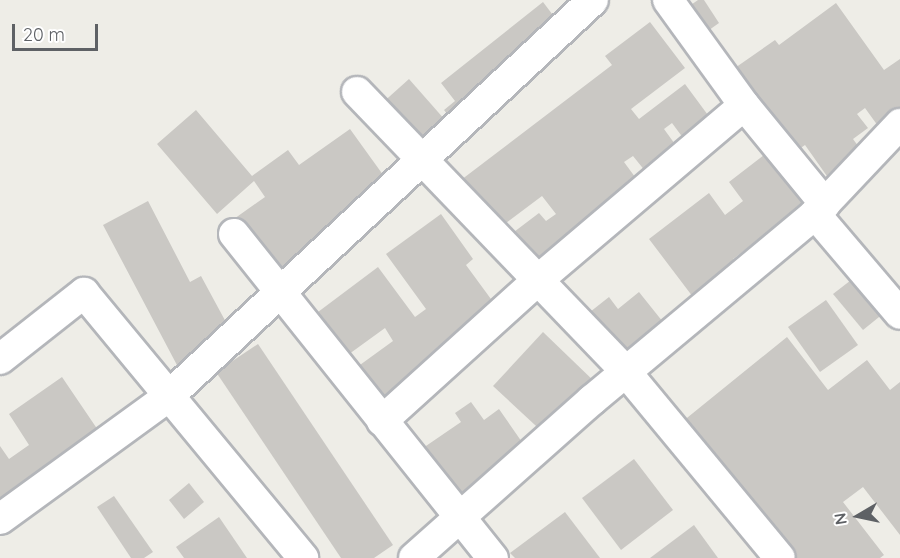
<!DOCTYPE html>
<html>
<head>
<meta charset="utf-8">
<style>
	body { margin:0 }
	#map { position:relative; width:900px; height:558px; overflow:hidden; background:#eeede7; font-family:Quicksand,sans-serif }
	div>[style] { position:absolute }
	.building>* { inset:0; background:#cac8c4 }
	.roads { filter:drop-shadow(2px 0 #b4b6ba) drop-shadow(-2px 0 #b4b6ba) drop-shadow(0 2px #b4b6ba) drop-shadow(0 -2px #b4b6ba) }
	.street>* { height:30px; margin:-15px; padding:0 15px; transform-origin:15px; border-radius:15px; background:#fff }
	span { translate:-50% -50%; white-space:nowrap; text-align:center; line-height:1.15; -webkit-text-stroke:4.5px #fff; paint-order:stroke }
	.north { position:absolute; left:828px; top:486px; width:60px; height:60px; -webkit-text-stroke:4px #fff; paint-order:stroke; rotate:261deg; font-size:16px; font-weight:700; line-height:24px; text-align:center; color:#5e6165 }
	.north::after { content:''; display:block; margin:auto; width:21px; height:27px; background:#5e6165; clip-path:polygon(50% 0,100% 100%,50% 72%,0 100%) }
	.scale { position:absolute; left:12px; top:24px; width:86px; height:27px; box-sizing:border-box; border:3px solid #5e6165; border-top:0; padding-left:8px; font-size:18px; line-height:21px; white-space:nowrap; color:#5e6165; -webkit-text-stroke:4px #fff; paint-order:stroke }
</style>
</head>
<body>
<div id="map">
	<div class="building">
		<div style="clip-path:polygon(698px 0,704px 0,719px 23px,702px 35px,685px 9px)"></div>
		<div style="clip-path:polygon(543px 2px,565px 31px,461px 132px,444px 110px,455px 101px,441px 83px)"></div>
		<div style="clip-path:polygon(836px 3px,884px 70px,900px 59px,900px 110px,878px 126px,865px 108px,857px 114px,868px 128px,853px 139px,864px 154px,829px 179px,805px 145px,792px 154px,732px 70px,775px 40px,779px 45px)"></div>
		<div style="clip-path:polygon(650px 22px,685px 68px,631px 109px,639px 119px,685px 84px,719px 130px,692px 150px,672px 123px,664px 129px,685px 158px,654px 182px,633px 156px,624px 162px,649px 196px,534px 283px,502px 241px,539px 213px,546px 221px,556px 214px,542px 196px,498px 229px,461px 180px,612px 65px,605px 56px)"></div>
		<div style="clip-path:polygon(409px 79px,460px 137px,430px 163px,380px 105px)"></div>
		<div style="clip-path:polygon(196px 110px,252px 176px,288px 150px,299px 165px,350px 129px,399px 197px,278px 302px,224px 226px,265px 197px,254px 181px,217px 214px,157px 144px)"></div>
		<div style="clip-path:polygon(768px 152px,807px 203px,733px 259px,739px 267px,696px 301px,649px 239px,709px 193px,725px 215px,743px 201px,729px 182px)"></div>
		<div style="clip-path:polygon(148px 201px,190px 282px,201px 276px,234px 337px,178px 367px,103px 225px)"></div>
		<div style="clip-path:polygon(441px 214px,473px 259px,466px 265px,510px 325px,386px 415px,353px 370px,393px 341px,385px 328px,345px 357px,314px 315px,378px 267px,415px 317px,426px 309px,386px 254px)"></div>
		<div style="clip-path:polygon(855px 277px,884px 313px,863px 330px,833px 294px)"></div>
		<div style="clip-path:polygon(639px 292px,663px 322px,624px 354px,590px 312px,609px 297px,618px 309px)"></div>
		<div style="clip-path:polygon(826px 300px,858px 345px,820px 372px,788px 327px)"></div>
		<div style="clip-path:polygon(543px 332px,598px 385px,549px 438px,493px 386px)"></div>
		<div style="clip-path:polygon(787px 337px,828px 390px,867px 360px,890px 390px,900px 382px,900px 535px,863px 487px,843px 502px,884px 555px,880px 558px,778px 558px,677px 426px)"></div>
		<div style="clip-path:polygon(258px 344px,393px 545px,374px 558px,341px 558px,216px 372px)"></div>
		<div style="clip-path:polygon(62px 377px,102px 436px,0 505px,0 446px,9px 459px,29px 445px,9px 414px)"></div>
		<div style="clip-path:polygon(471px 402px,484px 420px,499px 409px,524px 445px,463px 508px,423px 448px,461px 422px,455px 413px)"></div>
		<div style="clip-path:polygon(634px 459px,673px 510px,621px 550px,582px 498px)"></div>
		<div style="clip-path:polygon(189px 483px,204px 502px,184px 519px,169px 500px)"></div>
		<div style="clip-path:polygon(114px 496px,153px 552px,144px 558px,131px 558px,97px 507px)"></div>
		<div style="clip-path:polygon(565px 512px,600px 558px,515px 558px,510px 553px)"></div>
		<div style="clip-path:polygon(219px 517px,247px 558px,184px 558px,176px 547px)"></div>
		<div style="clip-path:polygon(694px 525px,718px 558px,650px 558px)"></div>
	</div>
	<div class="roads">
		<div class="street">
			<div style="left:668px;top:0;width:130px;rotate:54.1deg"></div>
			<div style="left:357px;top:92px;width:388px;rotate:46.1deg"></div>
			<div style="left:626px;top:372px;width:241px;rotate:50.4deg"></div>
			<div style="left:815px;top:214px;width:131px;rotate:49.6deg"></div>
			<div style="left:234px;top:234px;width:415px;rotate:51.4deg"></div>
			<div style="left:0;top:359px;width:107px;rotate:-38.2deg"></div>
			<div style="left:84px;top:293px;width:344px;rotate:50.4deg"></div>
			<div style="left:382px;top:421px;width:210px;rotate:-42.1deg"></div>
			<div style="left:538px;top:280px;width:270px;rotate:-40.3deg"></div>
			<div style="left:744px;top:105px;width:128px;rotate:50.7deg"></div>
			<div style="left:0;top:519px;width:209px;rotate:-36deg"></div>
			<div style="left:169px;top:396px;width:580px;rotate:-43.04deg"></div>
			<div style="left:414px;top:558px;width:238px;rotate:-41.6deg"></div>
			<div style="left:592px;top:400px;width:290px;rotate:-39.8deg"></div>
			<div style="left:815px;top:214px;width:124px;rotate:-46.6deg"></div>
		</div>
	</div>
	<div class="north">N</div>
	<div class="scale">20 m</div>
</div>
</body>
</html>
